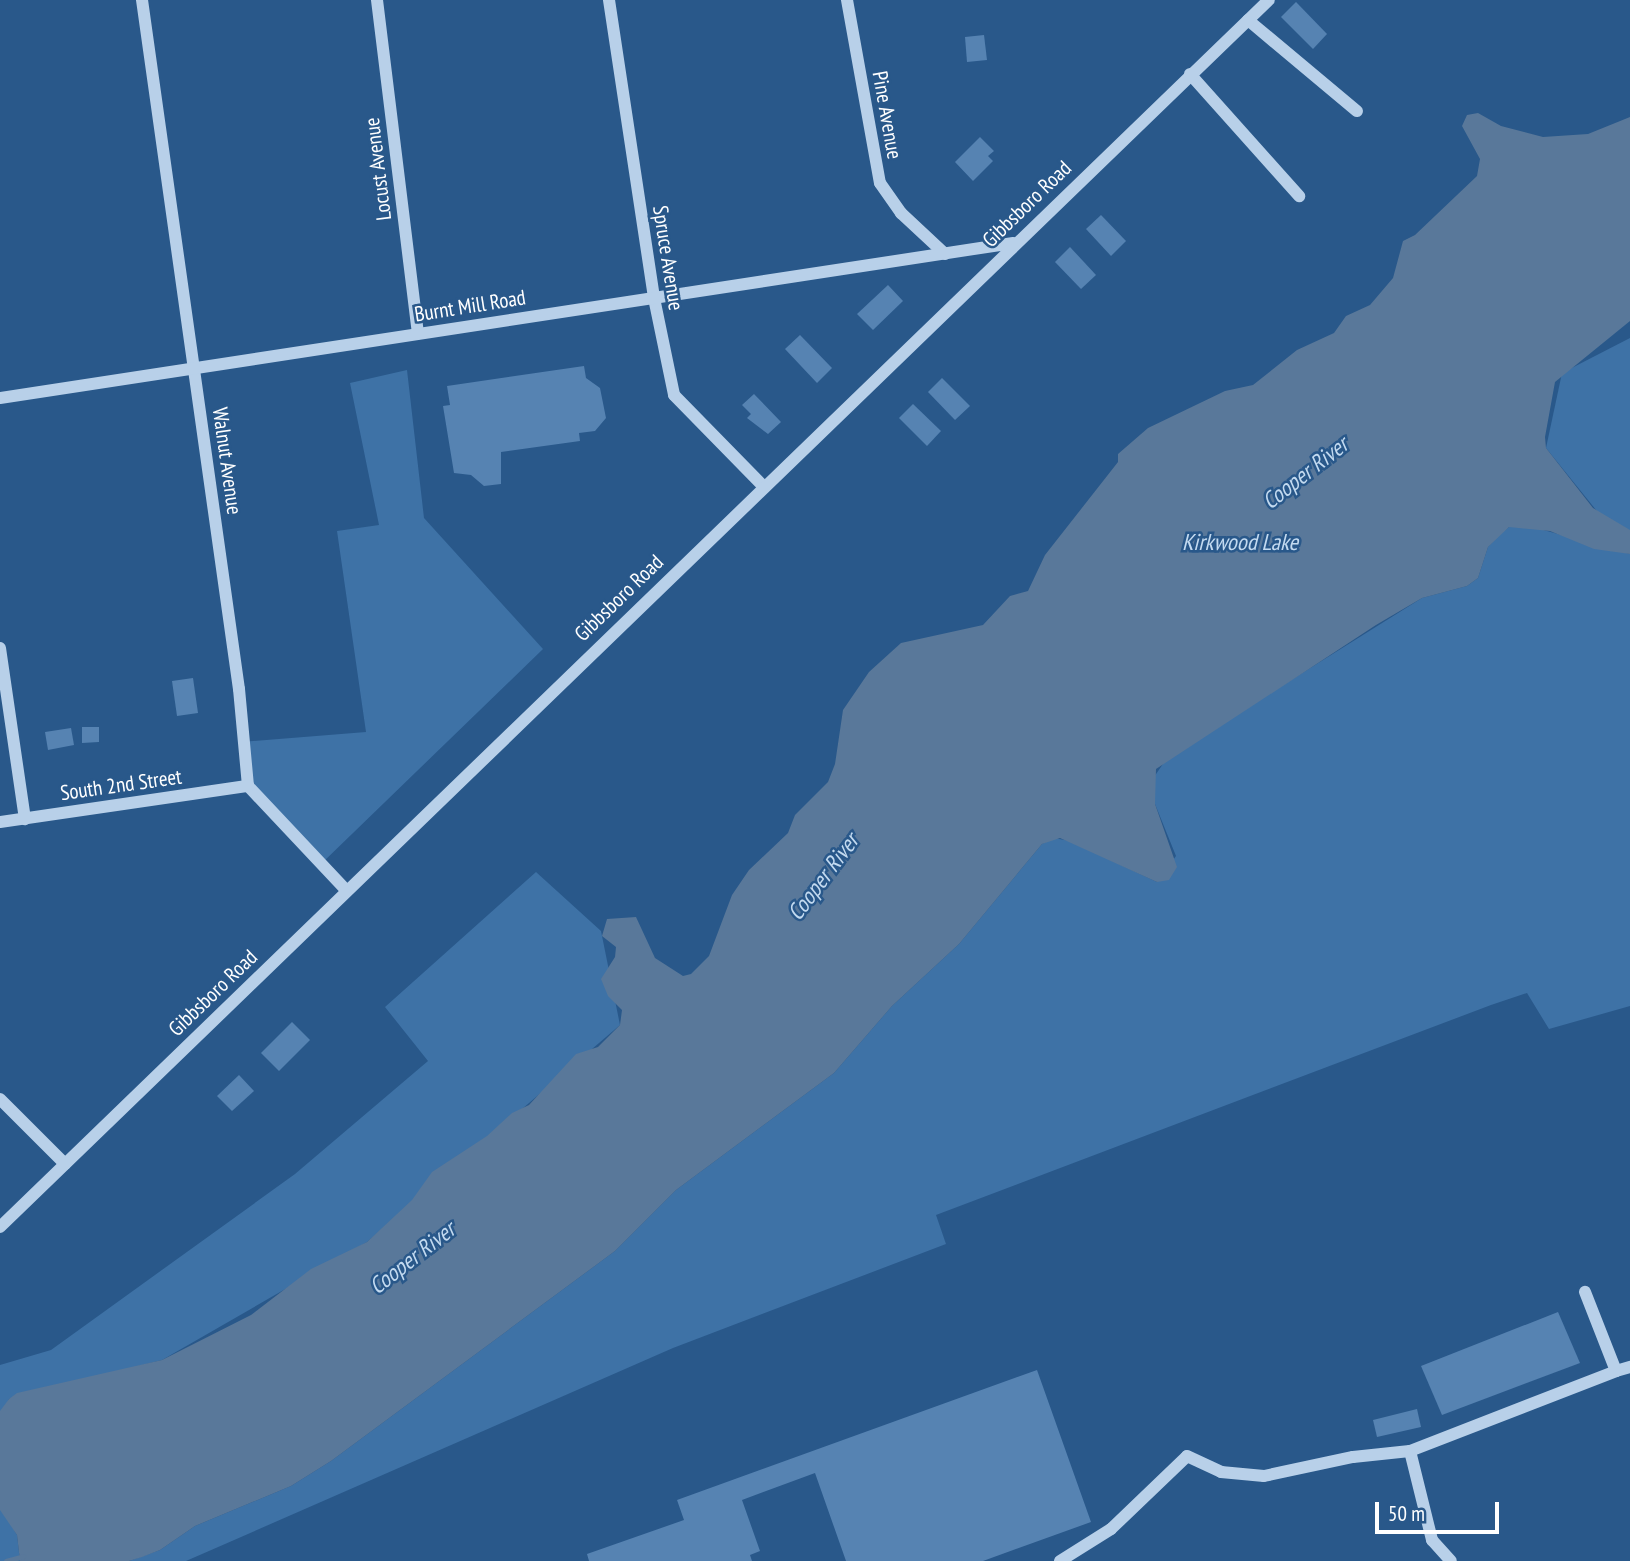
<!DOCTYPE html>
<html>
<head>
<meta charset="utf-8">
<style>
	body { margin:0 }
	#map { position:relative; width:1630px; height:1561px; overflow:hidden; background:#29588a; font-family:"PT Sans Narrow",sans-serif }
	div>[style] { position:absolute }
	.green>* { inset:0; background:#3e72a6 }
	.water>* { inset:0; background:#59789a }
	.stream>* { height:5px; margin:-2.5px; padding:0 2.5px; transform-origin:2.5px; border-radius:2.5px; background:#59789a }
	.building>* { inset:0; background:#5683b2 }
	.minor>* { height:12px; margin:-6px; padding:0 6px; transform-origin:6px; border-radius:6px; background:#b8d0e9 }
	span { translate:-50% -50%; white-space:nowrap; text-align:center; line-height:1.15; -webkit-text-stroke:5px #29588a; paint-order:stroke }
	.street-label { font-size:21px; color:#fff }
	.water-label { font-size:23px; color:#c3daf0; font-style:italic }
	.scale { position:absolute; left:1375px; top:1502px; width:124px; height:32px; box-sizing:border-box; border:4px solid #fff; border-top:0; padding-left:9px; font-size:21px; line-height:24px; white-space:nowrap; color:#fff; -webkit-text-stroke:5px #29588a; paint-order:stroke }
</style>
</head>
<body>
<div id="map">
	<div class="green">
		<div style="clip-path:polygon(1630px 338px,1630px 552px,1546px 448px,1562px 373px)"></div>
		<div style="clip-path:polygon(407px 370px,424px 518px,543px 649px,321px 864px,255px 793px,242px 742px,366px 732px,337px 531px,379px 525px,350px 383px)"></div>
		<div style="clip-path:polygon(1529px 526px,1630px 554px,1630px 1006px,1549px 1029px,1527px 993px,1491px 1005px,936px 1215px,946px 1244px,673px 1348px,186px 1561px,129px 1561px,160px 1550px,195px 1526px,291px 1486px,331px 1461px,615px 1251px,676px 1190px,834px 1073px,892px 1006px,959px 944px,1042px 844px,1054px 838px,1070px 841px,1157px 882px,1176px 856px,1155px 804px,1152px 780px,1167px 758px,1422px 598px,1467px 586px,1478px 578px,1488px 547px,1498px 536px,1509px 527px)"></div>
		<div style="clip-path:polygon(536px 872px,601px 931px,620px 1025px,367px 1242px,162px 1360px,9px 1399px,0 1419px,0 1365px,51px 1350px,295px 1174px,428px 1061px,385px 1007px)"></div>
		<div style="clip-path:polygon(0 1506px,17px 1535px,20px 1561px,0 1561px)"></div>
	</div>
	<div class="water">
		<div style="clip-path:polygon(1478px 113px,1501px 126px,1543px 137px,1588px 134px,1630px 117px,1630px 321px,1555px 382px,1545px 437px,1546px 448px,1593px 508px,1630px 530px,1630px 554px,1594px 549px,1550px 531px,1509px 527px,1488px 547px,1478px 578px,1467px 586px,1422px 598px,1376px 625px,1156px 769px,1155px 804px,1177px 867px,1169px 880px,1157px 882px,1060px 838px,1042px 844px,959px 944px,892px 1006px,834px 1073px,676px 1190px,615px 1251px,331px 1461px,291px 1486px,195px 1526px,160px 1550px,142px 1557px,129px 1561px,20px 1561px,17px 1535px,0 1510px,0 1411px,9px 1399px,17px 1393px,162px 1360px,251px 1315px,311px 1269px,367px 1242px,412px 1200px,432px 1172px,487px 1136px,512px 1113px,529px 1105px,576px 1054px,598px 1047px,620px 1025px,622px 1010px,608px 996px,601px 979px,615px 957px,616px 947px,602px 936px,607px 919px,636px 917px,655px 958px,683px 976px,691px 974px,709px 956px,732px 895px,749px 870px,788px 833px,795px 815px,828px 782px,835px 764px,843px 710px,869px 672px,901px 643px,983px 625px,1010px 596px,1028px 591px,1045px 555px,1118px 462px,1118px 454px,1148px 428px,1225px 391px,1253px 385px,1297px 350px,1334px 333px,1346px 316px,1370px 305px,1393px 278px,1403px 241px,1415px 235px,1477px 176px,1480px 159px,1462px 126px,1467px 115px)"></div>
	</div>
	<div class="stream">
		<div style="left:6px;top:1561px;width:18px;rotate:-16deg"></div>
	</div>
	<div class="building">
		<div style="clip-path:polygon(1296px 2px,1327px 34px,1313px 49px,1281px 17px)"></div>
		<div style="clip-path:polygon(984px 35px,987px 60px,967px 62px,965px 37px)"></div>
		<div style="clip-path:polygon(980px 137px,994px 151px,988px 156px,993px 161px,973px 181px,955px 162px)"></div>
		<div style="clip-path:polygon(1101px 215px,1126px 241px,1111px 256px,1086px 229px)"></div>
		<div style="clip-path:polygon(1070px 247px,1096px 275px,1081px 289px,1055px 262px)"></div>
		<div style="clip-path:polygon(888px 285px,903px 301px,873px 330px,857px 314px)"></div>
		<div style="clip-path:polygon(800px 335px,832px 368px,817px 383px,785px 349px)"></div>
		<div style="clip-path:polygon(584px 366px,586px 378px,600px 388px,606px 418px,595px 431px,579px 433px,580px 441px,501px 452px,501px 484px,484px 486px,471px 475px,454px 473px,443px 406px,450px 405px,447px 386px)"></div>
		<div style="clip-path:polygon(942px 378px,970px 406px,955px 420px,928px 392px)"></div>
		<div style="clip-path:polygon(754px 394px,781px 422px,768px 434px,747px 418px,751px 414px,742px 405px)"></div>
		<div style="clip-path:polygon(913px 404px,941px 431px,927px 446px,899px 418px)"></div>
		<div style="clip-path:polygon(193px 678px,198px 713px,177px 716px,172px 681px)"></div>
		<div style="clip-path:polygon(82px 727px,99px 727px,99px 742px,82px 743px)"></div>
		<div style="clip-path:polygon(71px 728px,74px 745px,48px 750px,45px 732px)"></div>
		<div style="clip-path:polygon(292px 1022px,310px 1040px,279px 1071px,261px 1053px)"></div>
		<div style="clip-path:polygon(239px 1075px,254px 1091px,232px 1111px,217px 1096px)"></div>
		<div style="clip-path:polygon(1558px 1312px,1580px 1363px,1442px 1415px,1421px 1366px)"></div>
		<div style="clip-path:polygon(1037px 1370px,1091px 1522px,983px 1561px,846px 1561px,815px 1473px,742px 1500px,760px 1551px,750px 1555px,752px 1561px,589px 1561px,587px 1554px,684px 1520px,677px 1500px)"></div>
		<div style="clip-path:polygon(1417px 1409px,1421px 1427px,1377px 1437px,1373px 1420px)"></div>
	</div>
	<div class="minor">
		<div style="left:142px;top:0;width:696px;rotate:81.99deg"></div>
		<div style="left:239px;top:689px;width:97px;rotate:84.7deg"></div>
		<div style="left:248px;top:786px;width:143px;rotate:46.7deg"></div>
		<div style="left:377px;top:0;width:336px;rotate:83deg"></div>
		<div style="left:609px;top:0;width:301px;rotate:81.4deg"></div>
		<div style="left:654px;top:298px;width:99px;rotate:78.3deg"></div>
		<div style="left:674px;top:395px;width:127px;rotate:45.6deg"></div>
		<div style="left:847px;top:0;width:186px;rotate:79.8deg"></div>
		<div style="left:880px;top:183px;width:37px;rotate:55deg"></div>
		<div style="left:901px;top:213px;width:60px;rotate:43deg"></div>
		<div style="left:1248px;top:20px;width:142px;rotate:39.9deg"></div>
		<div style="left:1190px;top:74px;width:164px;rotate:48.2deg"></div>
		<div style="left:0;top:398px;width:1025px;rotate:-8.7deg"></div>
		<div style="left:0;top:648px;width:173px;rotate:81.7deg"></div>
		<div style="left:0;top:822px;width:251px;rotate:-8.3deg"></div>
		<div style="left:0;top:1099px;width:92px;rotate:45deg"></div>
		<div style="left:0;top:1227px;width:1765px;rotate:-44.04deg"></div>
		<div style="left:1616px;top:1371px;width:15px;rotate:-16deg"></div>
		<div style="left:1410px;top:1451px;width:92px;rotate:76.1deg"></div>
		<div style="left:1432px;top:1540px;width:28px;rotate:48deg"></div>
		<div style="left:1060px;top:1561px;width:60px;rotate:-32.1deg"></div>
		<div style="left:1111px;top:1529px;width:105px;rotate:-43.8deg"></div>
		<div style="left:1187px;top:1456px;width:38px;rotate:25deg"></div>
		<div style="left:1221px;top:1472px;width:43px;rotate:5.3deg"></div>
		<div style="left:1264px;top:1476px;width:91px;rotate:-12.1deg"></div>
		<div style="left:1353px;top:1457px;width:57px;rotate:-6deg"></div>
		<div style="left:1410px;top:1451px;width:221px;rotate:-21.2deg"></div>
		<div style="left:1616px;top:1371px;width:85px;rotate:-111.4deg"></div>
	</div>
	<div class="street-label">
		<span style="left:887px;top:115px;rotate:80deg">Pine Avenue</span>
		<span style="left:378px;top:169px;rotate:-97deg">Locust Avenue</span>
		<span style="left:1027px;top:204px;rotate:-44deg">Gibbsboro Road</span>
		<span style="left:668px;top:258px;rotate:81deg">Spruce Avenue</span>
		<span style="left:470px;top:306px;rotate:-9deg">Burnt Mill Road</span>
		<span style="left:227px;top:461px;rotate:82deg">Walnut Avenue</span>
		<span style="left:619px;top:598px;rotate:-44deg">Gibbsboro Road</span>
		<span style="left:121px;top:785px;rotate:-8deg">South 2nd Street</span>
		<span style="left:213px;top:993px;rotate:-44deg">Gibbsboro Road</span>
	</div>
	<div class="water-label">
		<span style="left:1305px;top:473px;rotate:-38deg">Cooper River</span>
		<span style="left:1240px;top:542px">Kirkwood Lake</span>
		<span style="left:823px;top:877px;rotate:-53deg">Cooper River</span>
		<span style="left:412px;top:1258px;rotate:-38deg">Cooper River</span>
	</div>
	<div class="scale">50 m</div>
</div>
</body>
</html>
